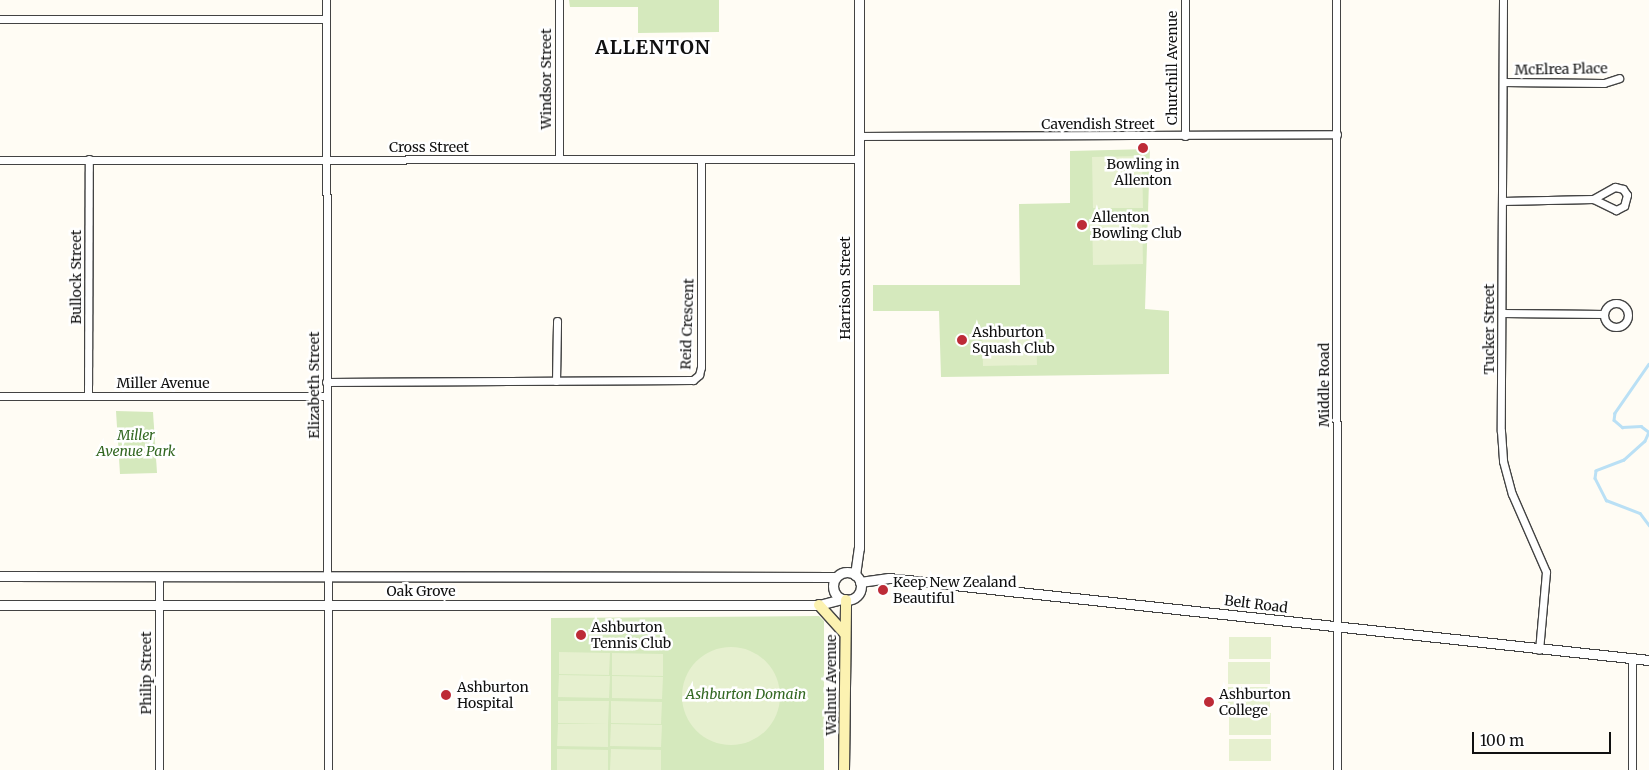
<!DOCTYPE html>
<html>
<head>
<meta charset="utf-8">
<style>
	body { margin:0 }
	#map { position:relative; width:1649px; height:770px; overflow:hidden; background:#fffcf4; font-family:Merriweather,serif }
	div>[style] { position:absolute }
	.green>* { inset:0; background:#d5e9bd }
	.pitch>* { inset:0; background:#e6f0cf }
	.round { border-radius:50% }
	.stream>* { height:2.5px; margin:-1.25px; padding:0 1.25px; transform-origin:1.25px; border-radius:1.25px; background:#bae0f5 }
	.roads { filter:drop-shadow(1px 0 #434343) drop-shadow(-1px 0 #434343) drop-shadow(0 1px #434343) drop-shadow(0 -1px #434343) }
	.minor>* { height:7px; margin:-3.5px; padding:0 3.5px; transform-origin:3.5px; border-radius:3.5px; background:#fff }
	.minor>.ring { margin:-3.5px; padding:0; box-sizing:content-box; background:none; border:7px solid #fff; border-radius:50% }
	.tertiary>* { height:9px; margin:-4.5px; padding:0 4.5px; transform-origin:4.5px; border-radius:4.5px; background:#fff }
	.tertiary>.ring { margin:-4.5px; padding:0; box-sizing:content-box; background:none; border:9px solid #fff; border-radius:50% }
	.secondary>* { height:10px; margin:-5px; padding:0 5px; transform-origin:5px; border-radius:5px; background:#fcf2b1 }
	.dots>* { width:14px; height:14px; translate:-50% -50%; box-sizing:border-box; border:2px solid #fff; border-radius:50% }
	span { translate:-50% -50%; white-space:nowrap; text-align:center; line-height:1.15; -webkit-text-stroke:5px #fff; paint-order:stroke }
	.street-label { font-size:14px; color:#101010 }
	.poi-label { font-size:14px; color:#101010 }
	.left { translate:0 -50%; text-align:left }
	.park-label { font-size:14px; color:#326721; font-style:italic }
	.district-label { font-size:19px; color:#101010; font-weight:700; letter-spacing:1px }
	.scale { position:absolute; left:1472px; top:732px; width:139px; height:22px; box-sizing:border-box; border:2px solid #101010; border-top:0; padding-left:6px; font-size:15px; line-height:18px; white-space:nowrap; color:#101010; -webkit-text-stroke:4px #fff; paint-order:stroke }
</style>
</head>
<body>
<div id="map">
	<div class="green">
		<div style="clip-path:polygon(569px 0,719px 0,719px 32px,638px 33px,638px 7px,570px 7px)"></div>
		<div style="clip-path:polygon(1150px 149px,1145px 309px,1169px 311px,1169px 374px,941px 377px,939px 311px,873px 311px,873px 285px,1020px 285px,1019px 204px,1070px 203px,1070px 151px)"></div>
		<div style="clip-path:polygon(116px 411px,153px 412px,157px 473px,120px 474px)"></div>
		<div style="clip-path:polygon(819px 616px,824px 621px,824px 770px,551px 770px,551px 618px)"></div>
	</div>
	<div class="pitch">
		<div style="clip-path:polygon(1142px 156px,1143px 208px,1093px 208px,1092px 157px)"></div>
		<div style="clip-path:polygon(1142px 213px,1143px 264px,1093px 265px,1092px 214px)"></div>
		<div style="clip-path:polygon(1036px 332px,1037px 365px,983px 366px,982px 333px)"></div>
		<div style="clip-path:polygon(1229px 637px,1271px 637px,1271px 659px,1229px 659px)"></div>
		<div class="round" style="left:682px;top:647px;width:98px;height:98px"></div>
		<div style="clip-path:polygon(559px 652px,610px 653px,609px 675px,559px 674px)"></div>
		<div style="clip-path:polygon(612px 653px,663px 654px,663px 676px,612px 675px)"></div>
		<div style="clip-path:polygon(1228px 662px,1270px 662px,1270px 684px,1228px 684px)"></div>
		<div style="clip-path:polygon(559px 675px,610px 676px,609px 698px,558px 697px)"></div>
		<div style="clip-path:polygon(612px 676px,663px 677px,662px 699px,612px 698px)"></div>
		<div style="clip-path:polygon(1228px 687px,1270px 687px,1270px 709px,1228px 710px)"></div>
		<div style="clip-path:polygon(558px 701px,609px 701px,608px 724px,558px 723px)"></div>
		<div style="clip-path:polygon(611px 701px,662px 702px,661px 724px,611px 723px)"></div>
		<div style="clip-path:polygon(1229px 713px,1271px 713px,1271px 735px,1229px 735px)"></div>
		<div style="clip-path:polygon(558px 724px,608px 724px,608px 747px,557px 746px)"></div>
		<div style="clip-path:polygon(611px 724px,662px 725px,661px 747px,610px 746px)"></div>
		<div style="clip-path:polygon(1229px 739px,1271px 739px,1271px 761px,1229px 761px)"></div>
		<div style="clip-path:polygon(557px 749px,608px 750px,608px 770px,557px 770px)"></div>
		<div style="clip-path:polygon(611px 749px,661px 750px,661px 770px,610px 770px)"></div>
	</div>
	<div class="stream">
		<div style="left:1649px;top:364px;width:60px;rotate:124.8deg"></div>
		<div style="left:1615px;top:413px;width:7px;rotate:98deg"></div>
		<div style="left:1614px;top:420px;width:11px;rotate:41deg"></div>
		<div style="left:1622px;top:427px;width:19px;rotate:-3deg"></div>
		<div style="left:1641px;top:426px;width:10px;rotate:37deg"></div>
		<div style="left:1649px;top:432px;width:10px;rotate:114deg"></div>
		<div style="left:1645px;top:441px;width:28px;rotate:138deg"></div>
		<div style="left:1624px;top:460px;width:30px;rotate:159deg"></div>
		<div style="left:1596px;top:471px;width:7px;rotate:98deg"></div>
		<div style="left:1595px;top:478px;width:25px;rotate:63deg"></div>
		<div style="left:1606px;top:500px;width:36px;rotate:21deg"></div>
		<div style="left:1640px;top:513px;width:15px;rotate:53deg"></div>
	</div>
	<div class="roads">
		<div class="minor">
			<div style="left:326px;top:0;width:770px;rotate:89.85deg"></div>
			<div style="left:559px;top:0;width:159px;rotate:90deg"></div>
			<div style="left:1185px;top:0;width:136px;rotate:90deg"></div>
			<div style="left:1336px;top:0;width:770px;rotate:89.93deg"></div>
			<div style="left:1503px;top:0;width:431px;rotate:90.3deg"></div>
			<div style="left:1501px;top:431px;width:30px;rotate:86deg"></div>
			<div style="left:1503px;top:461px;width:34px;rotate:75deg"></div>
			<div style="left:1512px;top:494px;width:85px;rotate:66.4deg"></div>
			<div style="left:1546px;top:572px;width:78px;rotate:95.1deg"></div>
			<div style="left:0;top:19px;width:326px"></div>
			<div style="left:1503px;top:82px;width:101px;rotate:0.6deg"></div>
			<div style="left:1604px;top:83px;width:16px;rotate:-18deg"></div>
			<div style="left:859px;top:136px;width:478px;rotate:-0.2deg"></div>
			<div style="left:0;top:160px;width:859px;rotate:-0.07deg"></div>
			<div style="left:1502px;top:201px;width:91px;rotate:-1.3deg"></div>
			<div style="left:1593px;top:199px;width:25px;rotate:-29deg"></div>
			<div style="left:1615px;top:187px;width:8px;rotate:14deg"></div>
			<div style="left:1623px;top:189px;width:7px;rotate:56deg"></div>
			<div style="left:1627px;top:195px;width:11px;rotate:105deg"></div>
			<div style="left:1624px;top:206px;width:9px;rotate:153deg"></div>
			<div style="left:1616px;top:210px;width:25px;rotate:-154deg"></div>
			<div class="ring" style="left:1604px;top:303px;width:17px;height:17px"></div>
			<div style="left:1502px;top:313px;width:102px;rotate:0.6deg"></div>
			<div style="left:556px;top:381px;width:60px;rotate:-89deg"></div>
			<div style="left:326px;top:382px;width:367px;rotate:-0.3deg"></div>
			<div style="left:693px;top:380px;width:8px;rotate:-40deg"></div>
			<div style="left:699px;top:375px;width:8px;rotate:-76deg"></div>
			<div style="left:701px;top:367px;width:207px;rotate:-90deg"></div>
			<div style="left:0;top:396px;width:326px"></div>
			<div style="left:88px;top:396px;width:237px;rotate:-89.8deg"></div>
			<div style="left:159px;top:576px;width:194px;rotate:90deg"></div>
			<div style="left:1632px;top:660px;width:110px;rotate:90deg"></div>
		</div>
		<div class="tertiary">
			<div class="ring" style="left:833px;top:572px;width:19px;height:19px"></div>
			<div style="left:855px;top:575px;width:27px;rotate:-82deg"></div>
			<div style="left:859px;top:548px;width:548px;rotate:-90deg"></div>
			<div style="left:0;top:576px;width:836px;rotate:0.07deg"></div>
			<div style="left:860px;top:582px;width:29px;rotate:-8deg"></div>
			<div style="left:889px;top:578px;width:764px;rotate:6.16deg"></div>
			<div style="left:0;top:605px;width:819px"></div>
			<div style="left:819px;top:605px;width:24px;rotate:-15deg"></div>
		</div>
		<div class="secondary">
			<div style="left:819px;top:605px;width:38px;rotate:48deg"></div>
			<div style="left:844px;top:770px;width:170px;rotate:-89.3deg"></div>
		</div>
	</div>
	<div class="dots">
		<div style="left:1143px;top:148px;background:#bd2b37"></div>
		<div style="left:1082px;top:225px;background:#bd2b37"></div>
		<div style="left:962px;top:340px;background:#bd2b37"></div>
		<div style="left:883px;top:590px;background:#bd2b37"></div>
		<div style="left:581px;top:635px;background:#bd2b37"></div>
		<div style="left:446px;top:695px;background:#bd2b37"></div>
		<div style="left:1209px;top:702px;background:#bd2b37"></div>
	</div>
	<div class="street-label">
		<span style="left:1172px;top:68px;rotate:-90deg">Churchill Avenue</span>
		<span style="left:1561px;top:69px;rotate:-1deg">McElrea Place</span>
		<span style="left:546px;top:79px;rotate:-90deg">Windsor Street</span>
		<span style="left:1098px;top:124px">Cavendish Street</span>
		<span style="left:429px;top:147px">Cross Street</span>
		<span style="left:76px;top:277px;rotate:-90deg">Bullock Street</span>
		<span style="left:845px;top:288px;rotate:-90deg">Harrison Street</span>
		<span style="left:687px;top:324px;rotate:-88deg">Reid Crescent</span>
		<span style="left:1489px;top:329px;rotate:-90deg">Tucker Street</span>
		<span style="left:163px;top:383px">Miller Avenue</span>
		<span style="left:314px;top:385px;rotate:-90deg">Elizabeth Street</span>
		<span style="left:1324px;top:385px;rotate:-90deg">Middle Road</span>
		<span style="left:421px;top:591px">Oak Grove</span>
		<span style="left:1256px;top:604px;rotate:7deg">Belt Road</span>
		<span style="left:146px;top:673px;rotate:-90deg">Philip Street</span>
		<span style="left:831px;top:685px;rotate:-90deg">Walnut Avenue</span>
	</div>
	<div class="poi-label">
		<span style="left:1143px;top:172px">Bowling in<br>Allenton</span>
		<span class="left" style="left:1092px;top:225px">Allenton<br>Bowling Club</span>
		<span class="left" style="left:972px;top:340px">Ashburton<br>Squash Club</span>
		<span class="left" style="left:893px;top:590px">Keep New Zealand<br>Beautiful</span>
		<span class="left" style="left:591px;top:635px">Ashburton<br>Tennis Club</span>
		<span class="left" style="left:457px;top:695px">Ashburton<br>Hospital</span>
		<span class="left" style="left:1219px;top:702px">Ashburton<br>College</span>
	</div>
	<div class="park-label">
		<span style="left:136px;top:443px">Miller<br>Avenue Park</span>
		<span style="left:746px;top:694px">Ashburton Domain</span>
	</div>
	<div class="district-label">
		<span style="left:653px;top:48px">ALLENTON</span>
	</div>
	<div class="scale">100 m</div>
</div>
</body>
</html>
